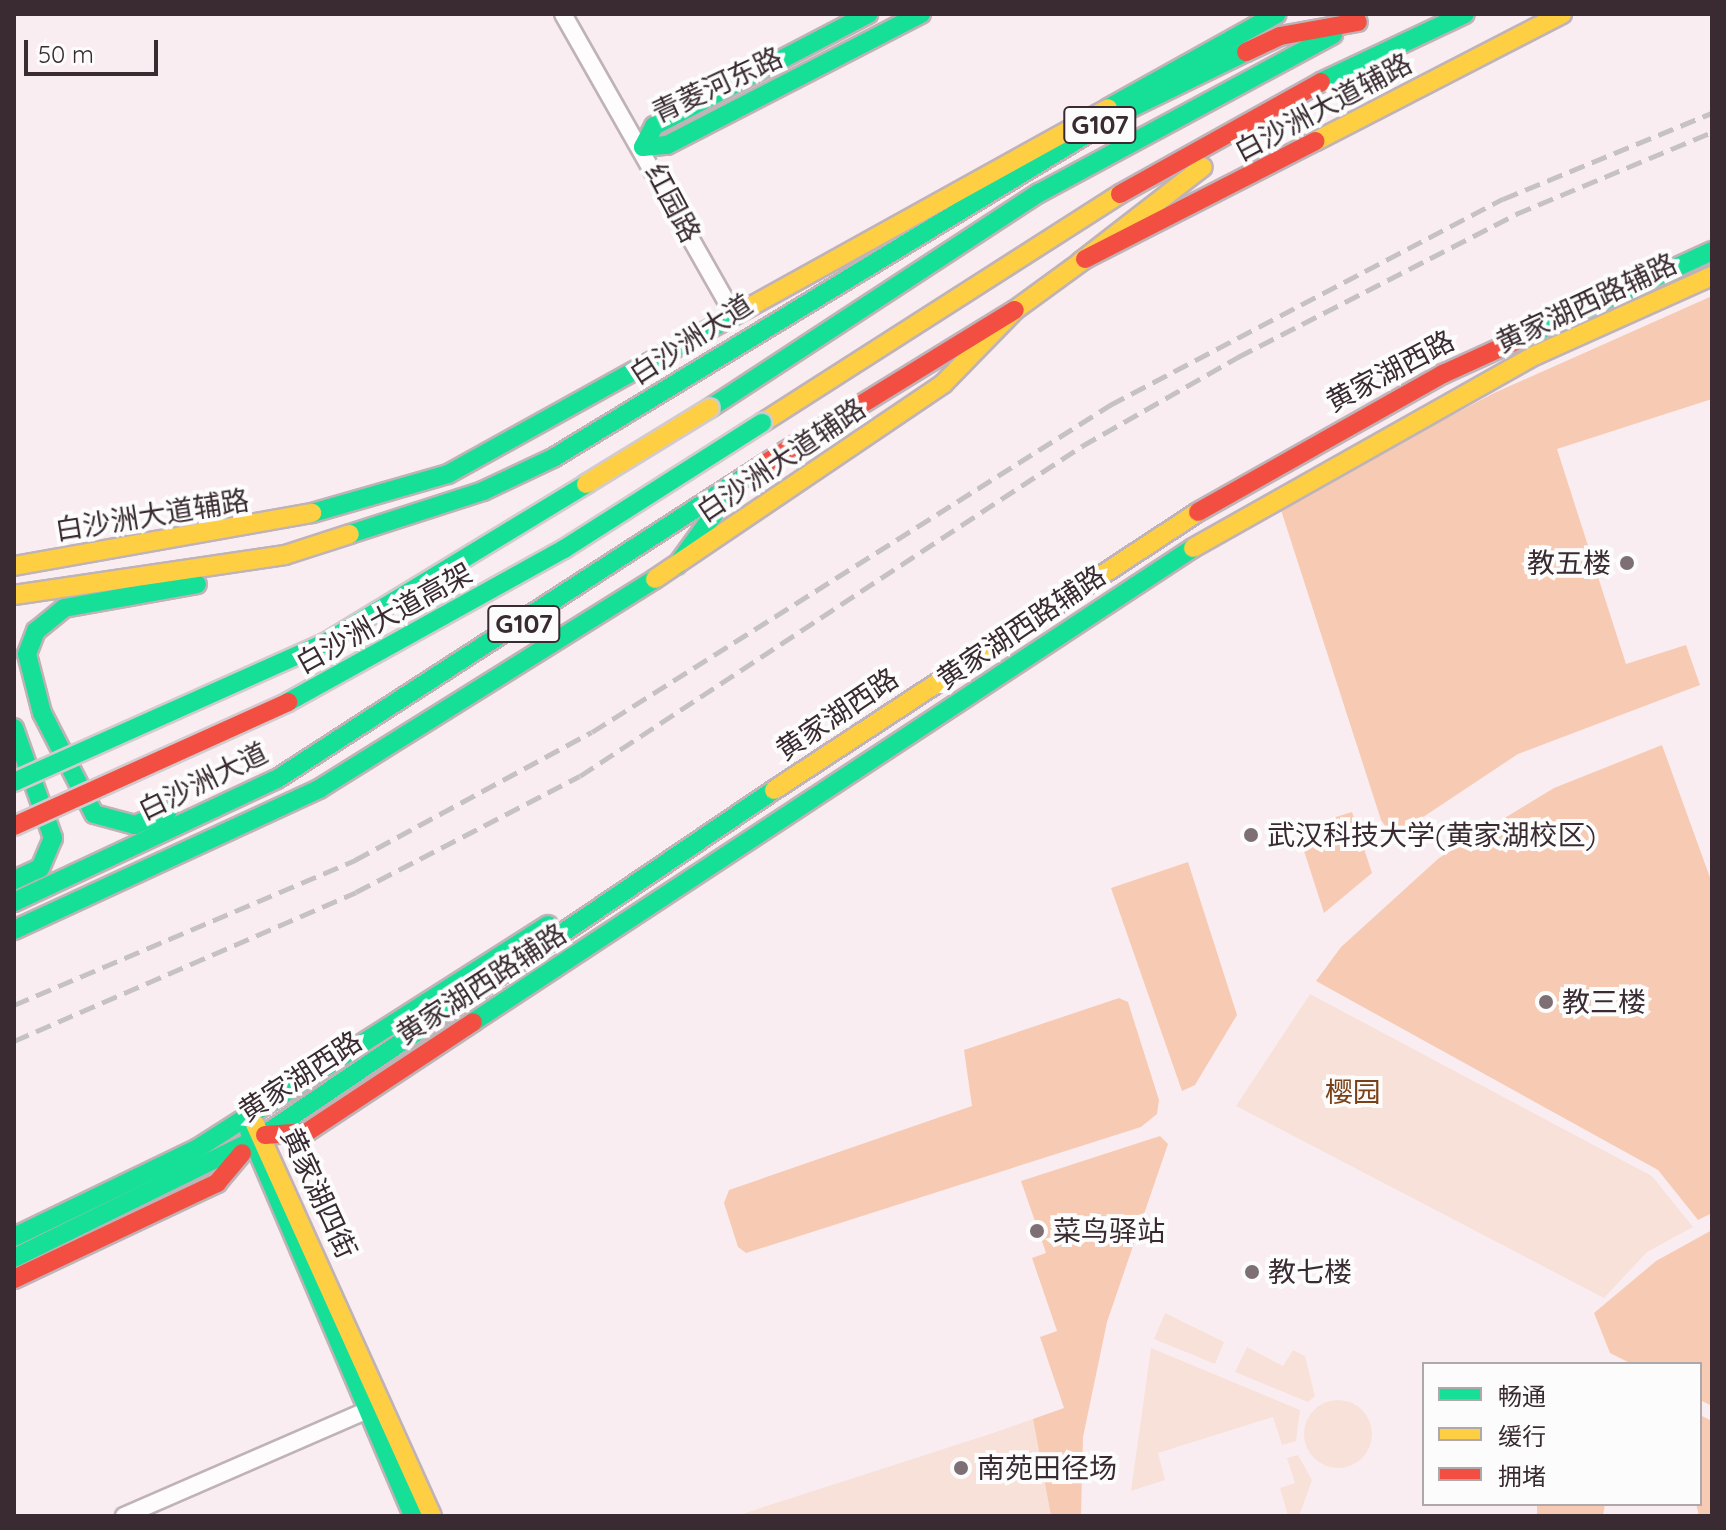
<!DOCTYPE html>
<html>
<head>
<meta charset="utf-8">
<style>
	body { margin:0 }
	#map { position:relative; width:1726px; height:1530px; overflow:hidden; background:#faedf1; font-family:Quicksand,"Noto Sans SC",sans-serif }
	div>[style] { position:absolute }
	.green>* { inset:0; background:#f8e1d9 }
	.round { border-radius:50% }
	.forest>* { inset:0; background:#f7cbb3 }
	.roads { filter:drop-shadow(2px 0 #bfb3b7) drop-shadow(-2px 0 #bfb3b7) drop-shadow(0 2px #bfb3b7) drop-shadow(0 -2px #bfb3b7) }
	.street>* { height:16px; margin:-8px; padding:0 8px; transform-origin:8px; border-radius:8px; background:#fefcfd }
	.fast>* { height:18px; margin:-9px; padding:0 9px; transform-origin:9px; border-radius:9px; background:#16e098 }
	.slow>* { height:18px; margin:-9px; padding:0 9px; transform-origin:9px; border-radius:9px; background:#ffcf43 }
	.jam>* { height:18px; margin:-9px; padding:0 9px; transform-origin:9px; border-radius:9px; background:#f24e42 }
	.rail>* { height:5px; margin-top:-2.5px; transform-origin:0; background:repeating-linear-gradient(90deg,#c6c2c4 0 16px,transparent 0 24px) }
	.bridges { filter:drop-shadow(2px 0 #d2cacd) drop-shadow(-2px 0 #d2cacd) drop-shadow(0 2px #d2cacd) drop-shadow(0 -2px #d2cacd) }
	.fast-bridge>* { height:18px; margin:-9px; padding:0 9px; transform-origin:9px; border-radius:9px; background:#16e098 }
	.slow-bridge>* { height:18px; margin:-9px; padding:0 9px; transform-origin:9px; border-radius:9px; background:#ffcf43 }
	.jam-bridge>* { height:18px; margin:-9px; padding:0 9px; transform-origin:9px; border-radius:9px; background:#f24e42 }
	.dots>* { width:22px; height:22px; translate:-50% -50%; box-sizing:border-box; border:4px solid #fcfcfc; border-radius:50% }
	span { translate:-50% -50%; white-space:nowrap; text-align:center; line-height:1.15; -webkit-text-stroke:8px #fcfcfc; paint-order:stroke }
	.shield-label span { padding:2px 6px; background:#fcfcfc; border:2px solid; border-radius:6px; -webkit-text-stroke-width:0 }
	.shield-label { font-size:26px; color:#392b31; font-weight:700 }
	.street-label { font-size:28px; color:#392b31 }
	.poi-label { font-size:28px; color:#392b31 }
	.right { translate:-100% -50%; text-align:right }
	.left { translate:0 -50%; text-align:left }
	.park-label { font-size:28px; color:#7a4117 }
	.frame { position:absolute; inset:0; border:16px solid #392b31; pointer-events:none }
	.legend { position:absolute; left:1422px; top:1362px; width:280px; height:144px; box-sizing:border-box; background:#fcfcfc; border:2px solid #aea8ab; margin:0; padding:10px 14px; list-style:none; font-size:24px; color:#392b31 }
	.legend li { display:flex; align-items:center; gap:16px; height:40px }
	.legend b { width:40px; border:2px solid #aea8ab }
	.scale { position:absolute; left:24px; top:40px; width:134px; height:36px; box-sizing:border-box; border:4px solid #392b31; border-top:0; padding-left:10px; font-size:24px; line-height:28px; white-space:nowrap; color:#392b31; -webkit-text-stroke:6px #fcfcfc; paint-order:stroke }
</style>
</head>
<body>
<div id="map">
	<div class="green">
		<div style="clip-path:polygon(1310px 994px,1652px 1176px,1693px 1227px,1647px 1252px,1604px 1298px,1236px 1106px)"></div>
		<div style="clip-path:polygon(1165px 1313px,1224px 1342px,1215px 1364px,1154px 1339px)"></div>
		<div style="clip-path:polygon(1247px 1347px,1283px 1366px,1293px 1350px,1305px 1356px,1315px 1396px,1308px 1402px,1235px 1372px)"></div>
		<div style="clip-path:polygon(1151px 1348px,1300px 1410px,1296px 1441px,1282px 1445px,1273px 1417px,1158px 1453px,1165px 1480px,1131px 1491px)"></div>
		<div class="round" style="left:1304px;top:1400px;width:68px;height:68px"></div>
		<div style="clip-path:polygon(1033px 1419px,1051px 1516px,736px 1516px,990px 1434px)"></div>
		<div style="clip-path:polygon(1298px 1455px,1312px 1480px,1300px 1514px,1288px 1516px,1280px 1488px,1295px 1483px,1287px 1458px)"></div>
	</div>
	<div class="forest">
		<div style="clip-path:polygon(1712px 296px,1712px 399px,1557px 449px,1626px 664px,1686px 645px,1700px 685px,1518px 754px,1393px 837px,1381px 820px,1280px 507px,1494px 393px)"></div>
		<div style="clip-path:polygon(1662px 745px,1712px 883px,1712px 1213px,1698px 1220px,1658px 1170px,1316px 981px,1341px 947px,1439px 858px,1554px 788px)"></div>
		<div style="clip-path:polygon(1352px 812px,1372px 873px,1324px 913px,1297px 829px)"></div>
		<div style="clip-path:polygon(1188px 862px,1237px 1015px,1195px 1085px,1182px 1091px,1111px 888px)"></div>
		<div style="clip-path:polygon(1119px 998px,1128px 1002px,1159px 1100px,1157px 1114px,1141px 1127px,746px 1253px,738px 1247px,724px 1203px,729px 1190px,972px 1106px,964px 1050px)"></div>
		<div style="clip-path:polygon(1160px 1136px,1168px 1144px,1107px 1322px,1083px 1437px,1081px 1516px,1051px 1516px,1033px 1419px,1064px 1408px,1040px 1337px,1057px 1331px,1032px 1258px,1046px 1253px,1021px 1181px)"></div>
		<div style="clip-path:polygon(1712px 1230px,1712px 1406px,1700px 1400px,1700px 1364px,1632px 1364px,1610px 1353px,1594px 1313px,1656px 1261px)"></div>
		<div style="clip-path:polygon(1700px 1415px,1712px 1421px,1712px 1516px,1699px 1516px,1696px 1504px)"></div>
		<div style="clip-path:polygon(1537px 1504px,1605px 1504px,1603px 1516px,1537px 1516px)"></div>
	</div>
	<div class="roads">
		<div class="street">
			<div style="left:563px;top:14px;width:342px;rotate:60.4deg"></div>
			<div style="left:124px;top:1516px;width:276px;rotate:-23.5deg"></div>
		</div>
		<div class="fast">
			<div style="left:1321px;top:82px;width:159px;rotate:-25.3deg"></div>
			<div style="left:1108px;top:108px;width:193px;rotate:-29.1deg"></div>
			<div style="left:643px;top:147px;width:24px;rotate:-5deg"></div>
			<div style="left:667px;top:145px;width:286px;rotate:-27.3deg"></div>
			<div style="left:643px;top:147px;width:24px;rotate:-62deg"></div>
			<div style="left:654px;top:126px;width:242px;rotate:-27.6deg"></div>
			<div style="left:1533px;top:333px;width:197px;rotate:-24.6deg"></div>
			<div style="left:710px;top:408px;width:393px;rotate:-33.2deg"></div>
			<div style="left:1039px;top:193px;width:334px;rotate:-28.3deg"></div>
			<div style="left:312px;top:513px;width:141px;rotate:-16deg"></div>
			<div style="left:448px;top:474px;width:341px;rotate:-29deg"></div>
			<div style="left:350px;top:534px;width:140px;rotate:-17.9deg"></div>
			<div style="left:483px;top:491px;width:77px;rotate:-25.2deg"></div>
			<div style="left:553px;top:458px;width:667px;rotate:-31.26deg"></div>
			<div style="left:1123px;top:112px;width:137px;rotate:-26deg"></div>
			<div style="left:677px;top:565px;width:92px;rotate:-53.9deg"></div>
			<div style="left:14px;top:728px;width:117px;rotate:70.5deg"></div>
			<div style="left:53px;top:838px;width:33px;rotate:113deg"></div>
			<div style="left:40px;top:868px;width:29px;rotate:155deg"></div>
			<div style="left:168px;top:811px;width:36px;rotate:157deg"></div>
			<div style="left:135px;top:825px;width:42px;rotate:-165deg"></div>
			<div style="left:94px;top:814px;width:114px;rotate:-117.2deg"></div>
			<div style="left:42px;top:713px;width:61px;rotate:-104.3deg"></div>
			<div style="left:27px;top:654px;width:25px;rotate:-69deg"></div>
			<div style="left:36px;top:631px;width:36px;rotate:-39deg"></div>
			<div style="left:64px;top:608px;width:135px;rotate:-10.2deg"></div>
			<div style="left:14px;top:902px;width:290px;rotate:-25.1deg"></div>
			<div style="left:277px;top:779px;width:582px;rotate:-32.87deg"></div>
			<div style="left:14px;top:930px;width:336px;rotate:-24.8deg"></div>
			<div style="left:319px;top:789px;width:396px;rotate:-32deg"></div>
			<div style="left:473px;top:1022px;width:862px;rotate:-33.36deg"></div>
			<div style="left:249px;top:1131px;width:418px;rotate:66.9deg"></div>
			<div style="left:14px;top:1237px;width:204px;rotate:-25.8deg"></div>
			<div style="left:198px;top:1148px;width:415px;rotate:-32.5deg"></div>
			<div style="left:14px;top:1258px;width:279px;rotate:-26.2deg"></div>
			<div style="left:264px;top:1135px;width:616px;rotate:-34.08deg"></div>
		</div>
		<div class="slow">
			<div style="left:1316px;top:141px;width:277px;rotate:-27.3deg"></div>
			<div style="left:1080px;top:262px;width:155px;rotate:-37.7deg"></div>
			<div style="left:746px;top:309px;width:414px;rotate:-29deg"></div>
			<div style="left:762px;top:423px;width:425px;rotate:-32.6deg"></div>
			<div style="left:1193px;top:548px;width:394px;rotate:-29.4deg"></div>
			<div style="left:1536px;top:355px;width:193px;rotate:-24.2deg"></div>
			<div style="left:14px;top:566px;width:303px;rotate:-10.1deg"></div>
			<div style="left:655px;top:579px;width:348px;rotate:-34.1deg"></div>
			<div style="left:943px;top:384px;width:103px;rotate:-45.8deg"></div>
			<div style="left:1015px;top:310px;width:87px;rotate:-36.1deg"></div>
			<div style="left:14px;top:595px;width:274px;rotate:-8.4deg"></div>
			<div style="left:285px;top:555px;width:68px;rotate:-17.9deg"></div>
			<div style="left:774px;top:790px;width:507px;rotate:-33.25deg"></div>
			<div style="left:255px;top:1124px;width:430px;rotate:65.7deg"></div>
		</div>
		<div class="jam">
			<div style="left:1246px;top:52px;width:38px;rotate:-25deg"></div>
			<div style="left:1280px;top:36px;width:79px;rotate:-10.2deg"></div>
			<div style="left:1120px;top:194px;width:230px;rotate:-29.1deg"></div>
			<div style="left:1085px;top:259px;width:259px;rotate:-27.1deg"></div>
			<div style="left:766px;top:463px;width:292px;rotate:-31.6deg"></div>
			<div style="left:1198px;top:512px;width:281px;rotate:-29.4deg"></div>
			<div style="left:1443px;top:374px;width:99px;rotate:-24.5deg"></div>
			<div style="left:265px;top:1135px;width:42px;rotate:-4.1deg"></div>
			<div style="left:307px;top:1132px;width:199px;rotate:-33.5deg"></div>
			<div style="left:14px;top:1279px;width:225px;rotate:-25.3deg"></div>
			<div style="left:217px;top:1183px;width:39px;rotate:-50deg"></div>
		</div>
	</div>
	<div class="rail">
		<div style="left:14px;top:1005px;width:371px;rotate:-23deg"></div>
		<div style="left:355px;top:860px;width:269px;rotate:-28.4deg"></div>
		<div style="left:592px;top:732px;width:613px;rotate:-32.26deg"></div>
		<div style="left:1110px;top:405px;width:444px;rotate:-27.7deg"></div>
		<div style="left:1503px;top:199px;width:226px;rotate:-22.4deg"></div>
		<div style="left:14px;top:1041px;width:373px;rotate:-23.5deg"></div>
		<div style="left:356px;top:892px;width:252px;rotate:-27.4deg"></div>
		<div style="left:580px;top:776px;width:601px;rotate:-33.32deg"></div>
		<div style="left:1082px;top:446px;width:180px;rotate:-29.7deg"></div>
		<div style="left:1238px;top:357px;width:313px;rotate:-27.2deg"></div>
		<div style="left:1516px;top:214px;width:212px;rotate:-22.7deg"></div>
	</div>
	<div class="bridges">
		<div class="fast-bridge">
			<div style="left:288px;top:702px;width:316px;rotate:-29deg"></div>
			<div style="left:564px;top:549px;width:235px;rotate:-32.5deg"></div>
			<div style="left:14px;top:782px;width:341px;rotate:-24.1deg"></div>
			<div style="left:325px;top:643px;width:306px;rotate:-31.3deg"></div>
		</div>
		<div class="slow-bridge">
			<div style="left:586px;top:484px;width:145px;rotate:-31.5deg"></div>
		</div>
		<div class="jam-bridge">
			<div style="left:14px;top:826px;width:301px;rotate:-24.3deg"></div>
		</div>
	</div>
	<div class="dots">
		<div style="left:1627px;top:563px;background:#7d6f74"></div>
		<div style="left:1251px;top:835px;background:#7d6f74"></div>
		<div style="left:1546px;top:1002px;background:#7d6f74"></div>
		<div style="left:1037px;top:1231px;background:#7d6f74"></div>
		<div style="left:1252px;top:1272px;background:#7d6f74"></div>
		<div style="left:961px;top:1468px;background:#7d6f74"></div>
	</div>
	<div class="shield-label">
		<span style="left:1100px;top:125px">G107</span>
		<span style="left:524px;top:624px">G107</span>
	</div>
	<div class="street-label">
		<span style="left:717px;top:85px;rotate:-25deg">青菱河东路</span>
		<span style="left:1323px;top:107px;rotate:-28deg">白沙洲大道辅路</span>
		<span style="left:673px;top:203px;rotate:62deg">红园路</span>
		<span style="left:1586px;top:303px;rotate:-25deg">黄家湖西路辅路</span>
		<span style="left:691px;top:339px;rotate:-33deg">白沙洲大道</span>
		<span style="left:1390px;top:371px;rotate:-28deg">黄家湖西路</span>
		<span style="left:781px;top:460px;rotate:-34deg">白沙洲大道辅路</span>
		<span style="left:152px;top:515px;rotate:-9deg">白沙洲大道辅路</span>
		<span style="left:384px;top:618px;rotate:-29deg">白沙洲大道高架</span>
		<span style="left:1021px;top:627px;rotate:-34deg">黄家湖西路辅路</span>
		<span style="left:837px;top:714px;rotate:-34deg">黄家湖西路</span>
		<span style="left:203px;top:781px;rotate:-26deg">白沙洲大道</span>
		<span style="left:481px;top:984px;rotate:-33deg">黄家湖西路辅路</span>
		<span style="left:300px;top:1076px;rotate:-33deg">黄家湖西路</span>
		<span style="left:319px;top:1193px;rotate:65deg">黄家湖四街</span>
	</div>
	<div class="poi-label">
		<span class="right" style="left:1611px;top:563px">教五楼</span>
		<span class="left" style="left:1267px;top:835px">武汉科技大学(黄家湖校区)</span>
		<span class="left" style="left:1562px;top:1002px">教三楼</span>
		<span class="left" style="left:1053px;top:1231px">菜鸟驿站</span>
		<span class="left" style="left:1268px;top:1272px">教七楼</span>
		<span class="left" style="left:977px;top:1468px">南苑田径场</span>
	</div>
	<div class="park-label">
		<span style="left:1353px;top:1092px">樱园</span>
	</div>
	<div class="frame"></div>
	<ul class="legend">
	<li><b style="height:10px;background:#16e098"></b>畅通</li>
	<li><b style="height:10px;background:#ffcf43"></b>缓行</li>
	<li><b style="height:10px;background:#f24e42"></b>拥堵</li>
	</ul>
	<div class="scale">50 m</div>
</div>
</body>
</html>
